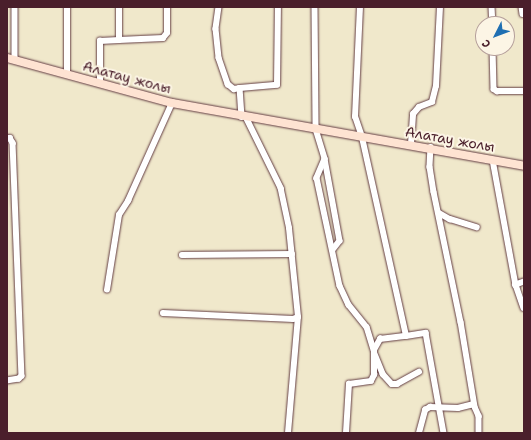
<!DOCTYPE html>
<html>
<head>
<meta charset="utf-8">
<style>
  body { margin:0 }
  #map { position:relative; width:531px; height:440px; overflow:hidden; background:#f0e8cb; font-family:"Shantell Sans",sans-serif }
  div>[style] { position:absolute }
  [style*='--x'] { left:calc(var(--x)*1px); top:calc(var(--y)*1px); width:calc(var(--w)*1px); rotate:calc(var(--a)*1deg) }
  .roads { filter:drop-shadow(0 0 1px #633d43) drop-shadow(0 0 1px #633d43) }
  .street>* { height:5.5px; margin:-2.75px; padding:0 2.75px; transform-origin:2.75px; border-radius:2.75px; background:#fff }
  .secondary>* { height:8px; margin:-4px; padding:0 4px; transform-origin:4px; border-radius:4px; background:#fee3d2 }
  span { translate:-50% -50%; white-space:nowrap; text-align:center; line-height:1.15; -webkit-text-stroke:4px #fcf5e5; paint-order:stroke }
  .street-label { font-size:14px; color:#4a1f2b }
  .frame { position:absolute; inset:0; border:8px solid #4a1f2b; pointer-events:none }
  .north { position:absolute; left:475px; top:16px; width:40px; height:40px; box-sizing:border-box; background:#fcf5e5; border:1px solid #b59f9b; border-radius:50%; rotate:228deg; font-size:11px; font-weight:700; line-height:16px; text-align:center; color:#4a1f2b }
  .north::after { content:''; display:block; margin:auto; width:14px; height:18px; background:#1f6fb2; clip-path:polygon(50% 0,100% 100%,50% 72%,0 100%) }
</style>
</head>
<body>
<div id="map">
  <div class="roads">
    <div class="street">
      <i style="--x:15;--y:7;--w:53;--a:90"></i>
      <i style="--x:219;--y:7;--w:22;--a:98"></i>
      <i style="--x:216;--y:29;--w:29;--a:84"></i>
      <i style="--x:219;--y:58;--w:28;--a:71"></i>
      <i style="--x:228;--y:84;--w:8;--a:40"></i>
      <i style="--x:234;--y:89;--w:6;--a:-9"></i>
      <i style="--x:240;--y:88;--w:29;--a:86"></i>
      <i style="--x:315;--y:7;--w:122;--a:89.5"></i>
      <i style="--x:316;--y:129;--w:31;--a:73"></i>
      <i style="--x:325;--y:159;--w:21;--a:113"></i>
      <i style="--x:317;--y:178;--w:110;--a:78"></i>
      <i style="--x:340;--y:286;--w:21;--a:65"></i>
      <i style="--x:349;--y:305;--w:28;--a:51"></i>
      <i style="--x:367;--y:327;--w:24;--a:73"></i>
      <i style="--x:374;--y:350;--w:13;--a:-61"></i>
      <i style="--x:380;--y:339;--w:26;--a:-7"></i>
      <i style="--x:406;--y:336;--w:204;--a:-102.5"></i>
      <i style="--x:362;--y:137;--w:21;--a:-109"></i>
      <i style="--x:355;--y:117;--w:110;--a:-87.4"></i>
      <i style="--x:492;--y:7;--w:17;--a:87"></i>
      <i style="--x:522;--y:7;--w:7;--a:82"></i>
      <i style="--x:119;--y:40;--w:44;--a:-2.6"></i>
      <i style="--x:163;--y:38;--w:6;--a:-51"></i>
      <i style="--x:167;--y:33;--w:26;--a:-90"></i>
      <i style="--x:493;--y:48;--w:41;--a:88.6"></i>
      <i style="--x:494;--y:89;--w:4;--a:34"></i>
      <i style="--x:497;--y:91;--w:27;--a:0"></i>
      <i style="--x:67;--y:74;--w:67;--a:-90"></i>
      <i style="--x:100;--y:83;--w:42;--a:-90"></i>
      <i style="--x:100;--y:41;--w:19;--a:-3"></i>
      <i style="--x:119;--y:40;--w:33;--a:-90"></i>
      <i style="--x:240;--y:88;--w:37;--a:-5"></i>
      <i style="--x:277;--y:85;--w:78;--a:-89.3"></i>
      <i style="--x:7;--y:138;--w:3;--a:0"></i>
      <i style="--x:10;--y:138;--w:6;--a:59"></i>
      <i style="--x:13;--y:143;--w:233;--a:87.8"></i>
      <i style="--x:22;--y:376;--w:4;--a:135"></i>
      <i style="--x:19;--y:379;--w:12;--a:171"></i>
      <i style="--x:411;--y:144;--w:30;--a:-86"></i>
      <i style="--x:413;--y:114;--w:9;--a:-49"></i>
      <i style="--x:419;--y:107;--w:14;--a:-21"></i>
      <i style="--x:432;--y:102;--w:16;--a:-76"></i>
      <i style="--x:436;--y:86;--w:79;--a:-87.1"></i>
      <i style="--x:431;--y:147;--w:20;--a:93"></i>
      <i style="--x:430;--y:167;--w:25;--a:81"></i>
      <i style="--x:434;--y:192;--w:133;--a:78.3"></i>
      <i style="--x:461;--y:322;--w:86;--a:80.6"></i>
      <i style="--x:475;--y:407;--w:10;--a:66"></i>
      <i style="--x:479;--y:416;--w:17;--a:90"></i>
      <i style="--x:325;--y:159;--w:83;--a:79.6"></i>
      <i style="--x:340;--y:241;--w:11;--a:128"></i>
      <i style="--x:493;--y:160;--w:127;--a:79.6"></i>
      <i style="--x:439;--y:213;--w:13;--a:29"></i>
      <i style="--x:450;--y:219;--w:28;--a:17"></i>
      <i style="--x:182;--y:255;--w:110;--a:-0.5"></i>
      <i style="--x:524;--y:282;--w:9;--a:159"></i>
      <i style="--x:516;--y:285;--w:24;--a:71"></i>
      <i style="--x:107;--y:290;--w:76;--a:-80.9"></i>
      <i style="--x:119;--y:215;--w:17;--a:-57"></i>
      <i style="--x:128;--y:201;--w:107;--a:-65.8"></i>
      <i style="--x:163;--y:313;--w:130;--a:2.6"></i>
      <i style="--x:293;--y:319;--w:5;--a:-22"></i>
      <i style="--x:298;--y:317;--w:89;--a:-95.8"></i>
      <i style="--x:289;--y:228;--w:40;--a:-102"></i>
      <i style="--x:281;--y:189;--w:79;--a:-116.2"></i>
      <i style="--x:406;--y:336;--w:20;--a:-9"></i>
      <i style="--x:426;--y:333;--w:102;--a:79.8"></i>
      <i style="--x:375;--y:354;--w:22;--a:68"></i>
      <i style="--x:383;--y:374;--w:13;--a:48"></i>
      <i style="--x:392;--y:384;--w:5;--a:0"></i>
      <i style="--x:397;--y:384;--w:25;--a:-29"></i>
      <i style="--x:288;--y:433;--w:116;--a:-85.1"></i>
      <i style="--x:346;--y:433;--w:49;--a:-86.5"></i>
      <i style="--x:349;--y:384;--w:22;--a:-8"></i>
      <i style="--x:371;--y:381;--w:7;--a:-63"></i>
      <i style="--x:374;--y:375;--w:25;--a:-90"></i>
      <i style="--x:419;--y:433;--w:24;--a:-75"></i>
      <i style="--x:425;--y:410;--w:6;--a:-31"></i>
      <i style="--x:430;--y:407;--w:28;--a:2"></i>
      <i style="--x:458;--y:408;--w:16;--a:-14"></i>
    </div>
    <div class="secondary">
      <i style="--x:7;--y:58;--w:171;--a:15.3"></i>
      <i style="--x:172;--y:103;--w:358;--a:10.1"></i>
    </div>
  </div>
  <div class="street-label">
    <span style="left:127px;top:77px;rotate:15deg">Алатау жолы</span>
    <span style="left:450px;top:139px;rotate:10deg">Алатау жолы</span>
  </div>
  <div class="frame"></div>
  <div class="north">С</div>
</div>
</body>
</html>
